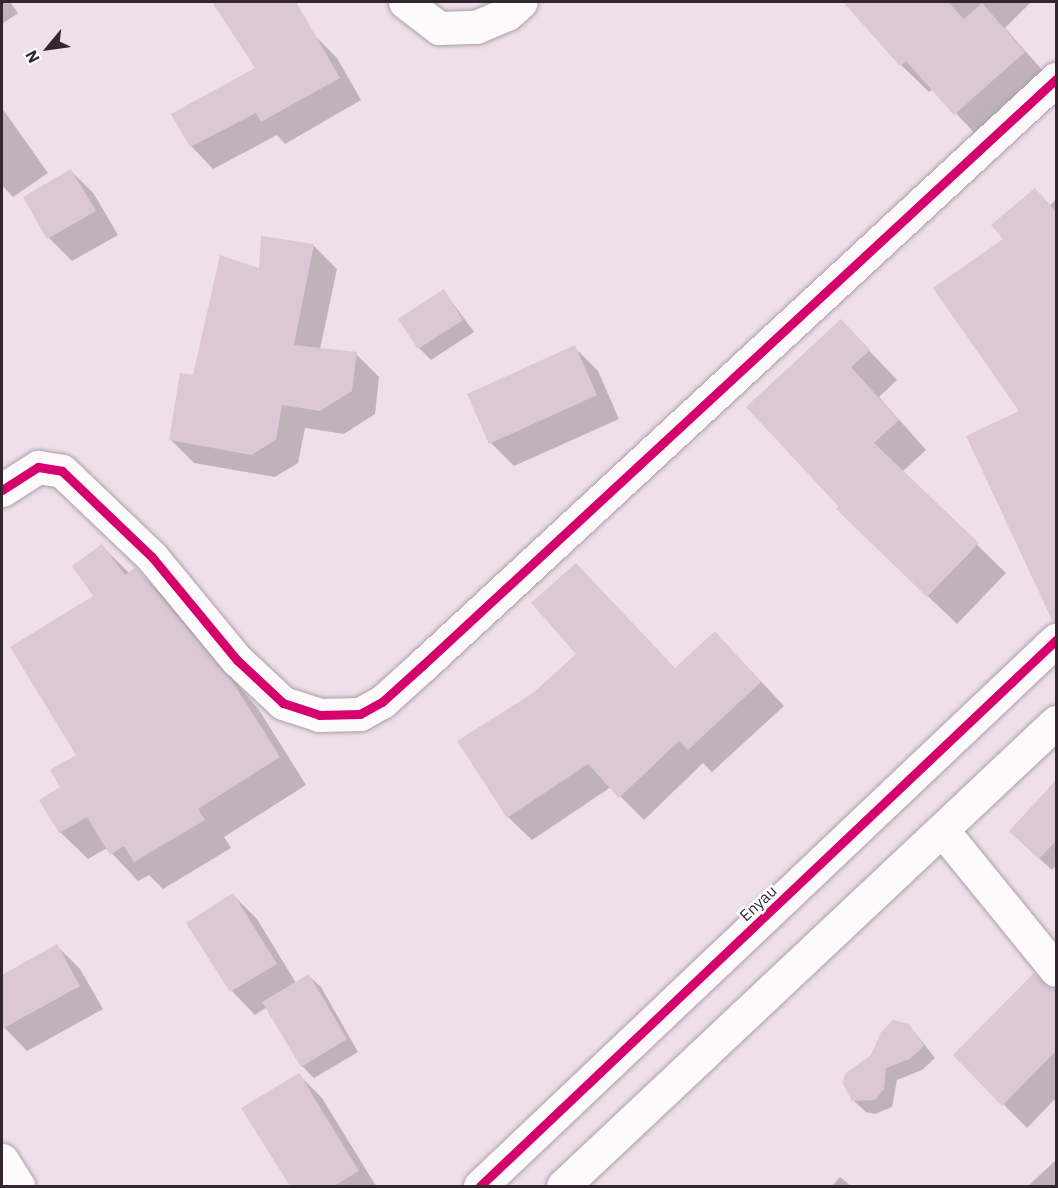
<!DOCTYPE html>
<html>
<head>
<meta charset="utf-8">
<style>
  body { margin:0 }
  #map { position:relative; width:1058px; height:1188px; overflow:hidden; background:#efdfea; font-family:"IBM Plex Sans",sans-serif }
  div>[style] { position:absolute }
  [style*='--x'] { left:calc(var(--x)*1px); top:calc(var(--y)*1px); width:calc(var(--w)*1px); rotate:calc(var(--a)*1deg) }
  .shadow>* { inset:0; background:#0003 }
  .building>* { inset:0; background:#dbc7d5 }
  .roads { filter:drop-shadow(0 0 2px #aca0a9) drop-shadow(0 0 2px #aca0a9) }
  .minor>* { height:33px; margin:-16.5px; padding:0 16.5px; transform-origin:16.5px; border-radius:16.5px; background:#fdfafc }
  .cycleway>* { height:9px; margin:-4.5px; padding:0 4.5px; transform-origin:4.5px; border-radius:4.5px; background:#d6006c }
  span { translate:-50% -50%; white-space:nowrap; text-align:center; line-height:1.15; -webkit-text-stroke:5px #fff; paint-order:stroke }
  .street-label { font-size:16px; color:#32272f }
  .frame { position:absolute; inset:0; border:3px solid #32272f; pointer-events:none }
  .north { position:absolute; left:18px; top:18px; width:60px; height:60px; -webkit-text-stroke:4px #fff; paint-order:stroke; rotate:241deg; font-size:16px; font-weight:700; line-height:24px; text-align:center; color:#32272f }
  .north::after { content:''; display:block; margin:auto; width:21px; height:27px; background:#32272f; clip-path:polygon(50% 0,100% 100%,50% 72%,0 100%) }
</style>
</head>
<body>
<div id="map">
  <div class="shadow">
    <i style="clip-path:polygon(2px 2px,10px 2px,18px 13px,2px 24px)"></i>
    <i style="clip-path:polygon(214px 2px,283px 2px,307px 41px,315px 36px,337px 58px,361px 100px,285px 144px,277px 135px,213px 169px,191px 146px,257px 69px)"></i>
    <i style="clip-path:polygon(845px 2px,1031px 2px,1005px 28px,1051px 80px,982px 141px,933px 89px,929px 92px,901px 65px)"></i>
    <i style="clip-path:polygon(2px 108px,48px 173px,13px 197px,2px 185px)"></i>
    <i style="clip-path:polygon(71px 171px,94px 194px,118px 235px,72px 261px,49px 238px,25px 197px)"></i>
    <i style="clip-path:polygon(1035px 190px,1050px 205px,1056px 199px,1056px 358px,1034px 378px,1056px 400px,1056px 608px,1041px 592px,1005px 239px)"></i>
    <i style="clip-path:polygon(313px 245px,337px 269px,320px 349px,356px 354px,379px 377px,375px 414px,344px 434px,305px 428px,298px 463px,275px 477px,194px 463px,170px 439px,194px 376px,261px 270px)"></i>
    <i style="clip-path:polygon(444px 291px,474px 332px,431px 360px,419px 348px)"></i>
    <i style="clip-path:polygon(841px 321px,897px 380px,879px 397px,926px 450px,902px 472px,1006px 573px,957px 624px,866px 537px,840px 506px)"></i>
    <i style="clip-path:polygon(574px 347px,598px 371px,619px 419px,514px 466px,491px 443px)"></i>
    <i style="clip-path:polygon(102px 546px,130px 574px,136px 569px,166px 599px,259px 710px,306px 785px,224px 837px,231px 848px,163px 889px,149px 875px,138px 881px,107px 848px,88px 859px,60px 832px,62px 787px,78px 755px)"></i>
    <i style="clip-path:polygon(576px 565px,675px 669px,738px 657px,784px 706px,712px 772px,703px 763px,644px 820px,611px 787px,532px 840px,508px 817px,534px 694px,578px 654px)"></i>
    <i style="clip-path:polygon(1043px 797px,1056px 810px,1056px 865px,1052px 870px,1022px 843px)"></i>
    <i style="clip-path:polygon(233px 895px,257px 919px,296px 983px,309px 976px,321px 987px,358px 1052px,314px 1078px,302px 1066px,267px 1007px,255px 1015px,232px 991px,189px 924px)"></i>
    <i style="clip-path:polygon(57px 946px,80px 969px,103px 1009px,27px 1051px,2px 1025px,2px 977px)"></i>
    <i style="clip-path:polygon(1056px 988px,1056px 1098px,1027px 1128px,955px 1055px,1048px 989px)"></i>
    <i style="clip-path:polygon(909px 1025px,935px 1058px,922px 1070px,897px 1080px,892px 1107px,875px 1114px,866px 1112px,853px 1100px)"></i>
    <i style="clip-path:polygon(299px 1075px,322px 1098px,376px 1186px,291px 1186px,243px 1109px)"></i>
    <i style="clip-path:polygon(1056px 1160px,1056px 1186px,1028px 1186px)"></i>
    <i style="clip-path:polygon(840px 1177px,851px 1186px,832px 1186px)"></i>
  </div>
  <div class="building">
    <i style="clip-path:polygon(212px 2px,296px 2px,340px 78px,261px 122px,256px 113px,190px 147px,171px 114px,255px 68px)"></i>
    <i style="clip-path:polygon(843px 2px,948px 2px,964px 19px,982px 3px,1025px 52px,954px 115px,906px 61px,900px 66px)"></i>
    <i style="clip-path:polygon(71px 169px,96px 211px,47px 239px,23px 197px)"></i>
    <i style="clip-path:polygon(1035px 188px,1056px 212px,1056px 622px,1053px 622px,966px 436px,1019px 411px,933px 288px,1003px 239px,991px 225px)"></i>
    <i style="clip-path:polygon(261px 236px,314px 244px,294px 345px,357px 352px,352px 391px,320px 411px,282px 405px,276px 440px,251px 455px,169px 440px,180px 373px,193px 375px,220px 255px,259px 268px)"></i>
    <i style="clip-path:polygon(444px 289px,463px 320px,418px 349px,398px 319px)"></i>
    <i style="clip-path:polygon(841px 319px,870px 350px,851px 367px,899px 420px,874px 443px,979px 543px,927px 597px,836px 509px,838px 506px,746px 407px)"></i>
    <i style="clip-path:polygon(575px 345px,597px 395px,489px 444px,467px 394px)"></i>
    <i style="clip-path:polygon(102px 544px,125px 575px,136px 567px,138px 570px,232px 681px,280px 757px,198px 809px,205px 820px,134px 862px,124px 846px,110px 855px,87px 817px,59px 833px,39px 800px,60px 787px,50px 770px,76px 755px,10px 647px,93px 596px,72px 566px)"></i>
    <i style="clip-path:polygon(576px 563px,675px 668px,715px 631px,761px 682px,688px 750px,679px 741px,619px 798px,588px 764px,507px 818px,457px 741px,533px 693px,576px 654px,531px 603px)"></i>
    <i style="clip-path:polygon(1056px 780px,1056px 841px,1039px 859px,1009px 831px)"></i>
    <i style="clip-path:polygon(233px 893px,277px 964px,230px 992px,186px 923px)"></i>
    <i style="clip-path:polygon(57px 944px,80px 986px,2px 1029px,2px 975px)"></i>
    <i style="clip-path:polygon(1034px 973px,1049px 987px,1056px 988px,1056px 1051px,1002px 1106px,953px 1055px)"></i>
    <i style="clip-path:polygon(309px 974px,347px 1039px,301px 1067px,262px 1002px)"></i>
    <i style="clip-path:polygon(893px 1020px,909px 1024px,924px 1046px,910px 1059px,886px 1068px,884px 1089px,875px 1100px,852px 1101px,842px 1082px,846px 1073px,871px 1055px,881px 1032px)"></i>
    <i style="clip-path:polygon(299px 1073px,359px 1171px,334px 1186px,290px 1186px,241px 1108px)"></i>
  </div>
  <div class="roads">
    <div class="minor">
      <i style="--x:405;--y:2;--w:43;--a:37.4"></i>
      <i style="--x:439;--y:28;--w:37;--a:-2"></i>
      <i style="--x:476;--y:27;--w:34;--a:-23"></i>
      <i style="--x:507;--y:14;--w:18;--a:-41"></i>
      <i style="--x:2;--y:490;--w:43;--a:-32.6"></i>
      <i style="--x:38;--y:467;--w:24;--a:9"></i>
      <i style="--x:62;--y:471;--w:124;--a:43.7"></i>
      <i style="--x:152;--y:557;--w:134;--a:50.5"></i>
      <i style="--x:237;--y:660;--w:63;--a:43.1"></i>
      <i style="--x:283;--y:703;--w:38;--a:18"></i>
      <i style="--x:319;--y:715;--w:41;--a:-1.4"></i>
      <i style="--x:360;--y:714;--w:25;--a:-29"></i>
      <i style="--x:382;--y:702;--w:55;--a:-42.1"></i>
      <i style="--x:423;--y:665;--w:863;--a:-42.79"></i>
      <i style="--x:943;--y:831;--w:179;--a:50.9"></i>
      <i style="--x:2;--y:1160;--w:31;--a:58"></i>
      <i style="--x:480;--y:1186;--w:794;--a:-43.47"></i>
      <i style="--x:563;--y:1186;--w:677;--a:-43.26"></i>
    </div>
  </div>
  <div class="cycleway">
    <i style="--x:2;--y:490;--w:43;--a:-32.6"></i>
    <i style="--x:38;--y:467;--w:24;--a:9"></i>
    <i style="--x:62;--y:471;--w:124;--a:43.7"></i>
    <i style="--x:152;--y:557;--w:134;--a:50.5"></i>
    <i style="--x:237;--y:660;--w:63;--a:43.1"></i>
    <i style="--x:283;--y:703;--w:38;--a:18"></i>
    <i style="--x:319;--y:715;--w:41;--a:-1.4"></i>
    <i style="--x:360;--y:714;--w:25;--a:-29"></i>
    <i style="--x:382;--y:702;--w:55;--a:-42.1"></i>
    <i style="--x:423;--y:665;--w:863;--a:-42.79"></i>
    <i style="--x:480;--y:1186;--w:794;--a:-43.47"></i>
  </div>
  <div class="street-label">
    <span style="left:758px;top:903px;rotate:-43deg">Enyau</span>
  </div>
  <div class="frame"></div>
  <div class="north">N</div>
</div>
</body>
</html>
